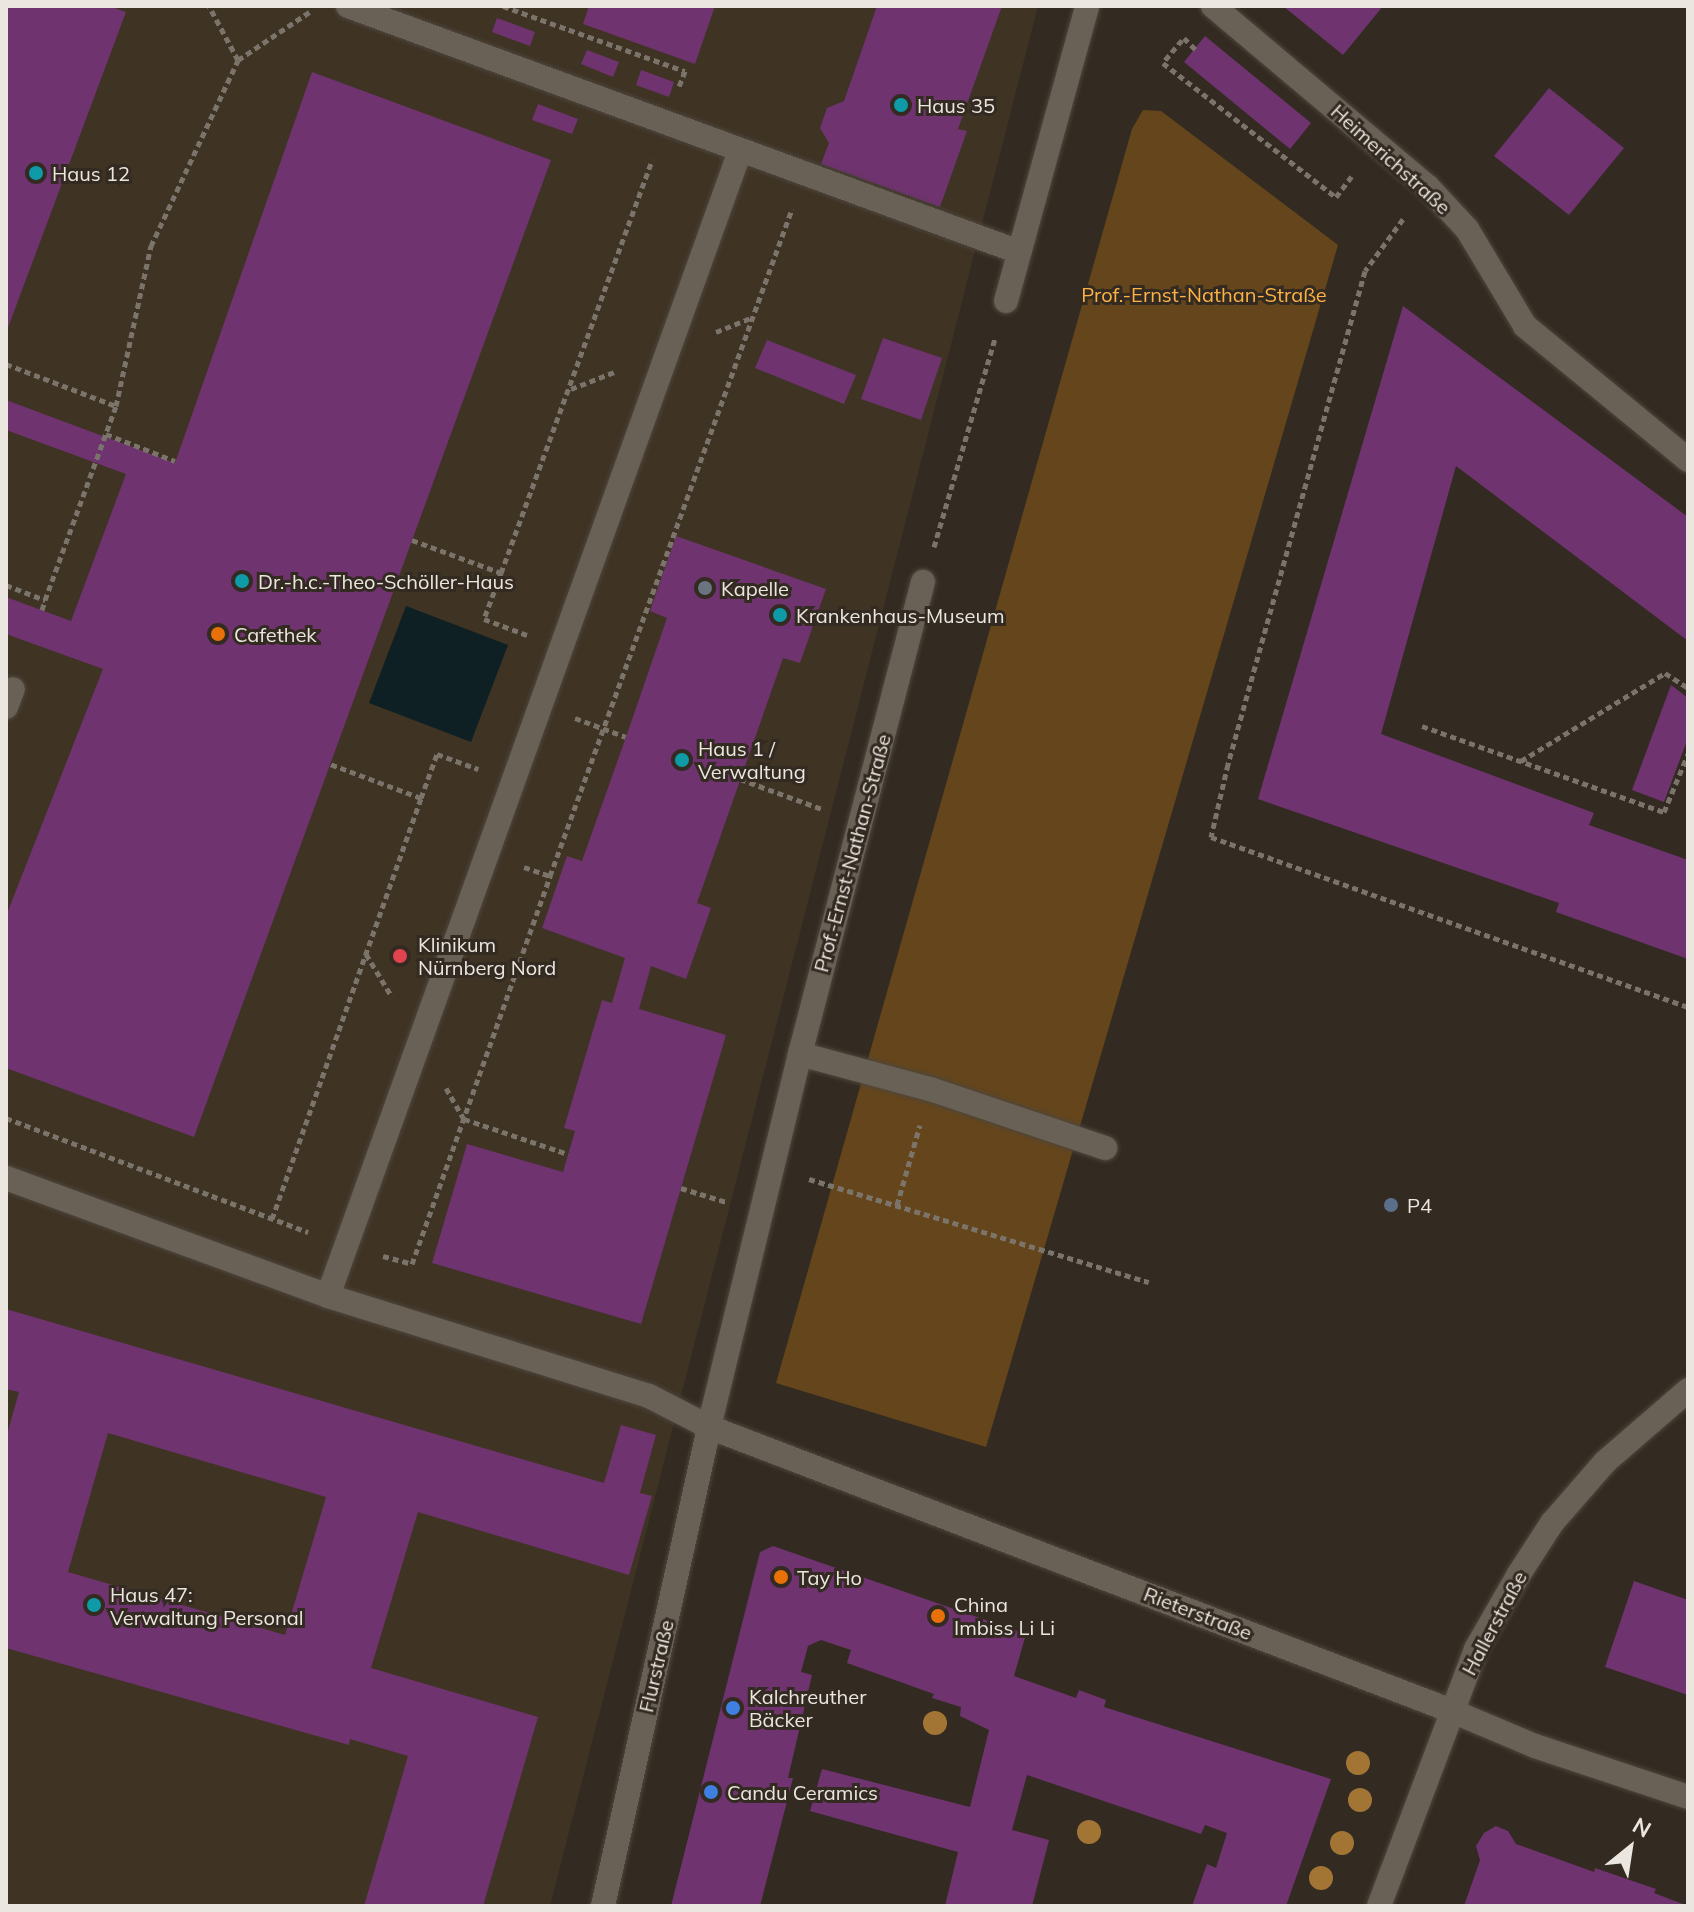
<!DOCTYPE html>
<html>
<head>
<meta charset="utf-8">
<style>
  body { margin:0 }
  #map { position:relative; width:1694px; height:1912px; overflow:hidden; background:#332b21; font-family:Mulish,sans-serif }
  div>[style] { position:absolute }
  [style*='--x'] { left:calc(var(--x)*1px); top:calc(var(--y)*1px); width:calc(var(--w)*1px); rotate:calc(var(--a)*1deg) }
  .built>* { inset:0; background:#3f3324 }
  .green>* { inset:0; background:#65461c }
  .water>* { inset:0; background:#0f2024 }
  .building>* { inset:0; background:#6f336f }
  .path>* { height:5px; margin-top:-2.5px; transform-origin:0; background:repeating-linear-gradient(90deg,#7b746b 0 6px,transparent 0 10px) }
  .roads { filter:drop-shadow(0 0 2px #4d463d) drop-shadow(0 0 2px #4d463d) }
  .lane>* { height:24px; margin:-12px; padding:0 12px; transform-origin:12px; border-radius:12px; background:#6a6156 }
  .street>* { height:24px; margin:-12px; padding:0 12px; transform-origin:12px; border-radius:12px; background:#6a6156 }
  .trees>* { width:24px; height:24px; margin:-12px; border-radius:50%; background:#a37535 }
  .dots>* { width:22px; height:22px; translate:-50% -50%; box-sizing:border-box; border:4px solid #332b21; border-radius:50% }
  span { translate:-50% -50%; white-space:nowrap; text-align:center; line-height:1.15; -webkit-text-stroke:6px #332b21; paint-order:stroke }
  .poi-label { font-size:20px; color:#ebe6e0 }
  .left { translate:0 -50%; text-align:left }
  .street-label { font-size:20px; color:#ebe6e0 }
  .park-label { font-size:20px; color:#feb246 }
  .frame { position:absolute; inset:0; border:8px solid #ebe6e0; pointer-events:none }
  .north { position:absolute; left:1590px; top:1808px; width:80px; height:80px; -webkit-text-stroke:6px #332b21; paint-order:stroke; rotate:30deg; font-size:22px; font-weight:700; line-height:32px; text-align:center; color:#ebe6e0 }
  .north::after { content:''; display:block; margin:auto; width:28px; height:36px; background:#ebe6e0; clip-path:polygon(50% 0,100% 100%,50% 72%,0 100%) }
</style>
</head>
<body>
<div id="map">
  <div class="built">
    <i style="clip-path:polygon(6px 6px,1038px 6px,550px 1906px,6px 1906px)"></i>
  </div>
  <div class="green">
    <i style="clip-path:polygon(1143px 110px,1161px 111px,1338px 245px,986px 1447px,776px 1383px,1132px 129px)"></i>
  </div>
  <div class="water">
    <i style="clip-path:polygon(406px 606px,508px 645px,471px 742px,369px 703px)"></i>
  </div>
  <div class="building">
    <i style="clip-path:polygon(6px 6px,109px 6px,126px 12px,6px 333px)"></i>
    <i style="clip-path:polygon(589px 6px,715px 6px,695px 64px,583px 24px)"></i>
    <i style="clip-path:polygon(877px 6px,1002px 6px,958px 129px,967px 131px,940px 207px,821px 164px,829px 143px,820px 128px,827px 108px,844px 101px)"></i>
    <i style="clip-path:polygon(1283px 6px,1383px 6px,1343px 55px)"></i>
    <i style="clip-path:polygon(497px 18px,535px 32px,530px 46px,492px 32px)"></i>
    <i style="clip-path:polygon(1205px 36px,1311px 123px,1290px 149px,1184px 62px)"></i>
    <i style="clip-path:polygon(587px 50px,619px 62px,613px 77px,581px 64px)"></i>
    <i style="clip-path:polygon(641px 70px,674px 82px,669px 97px,636px 85px)"></i>
    <i style="clip-path:polygon(312px 72px,551px 160px,194px 1137px,6px 1068px,6px 916px,103px 669px,6px 634px,6px 597px,71px 621px,126px 474px,6px 430px,6px 400px,175px 463px)"></i>
    <i style="clip-path:polygon(1549px 88px,1624px 148px,1569px 215px,1494px 156px)"></i>
    <i style="clip-path:polygon(538px 104px,578px 119px,572px 134px,532px 120px)"></i>
    <i style="clip-path:polygon(1403px 306px,1688px 517px,1688px 641px,1456px 466px,1381px 734px,1594px 813px,1589px 825px,1688px 860px,1688px 959px,1556px 912px,1559px 903px,1258px 799px)"></i>
    <i style="clip-path:polygon(883px 338px,942px 358px,921px 420px,861px 399px)"></i>
    <i style="clip-path:polygon(767px 340px,856px 375px,844px 404px,755px 368px)"></i>
    <i style="clip-path:polygon(676px 536px,826px 589px,800px 663px,783px 658px,697px 903px,711px 908px,686px 979px,651px 966px,639px 1009px,726px 1035px,641px 1324px,432px 1263px,467px 1144px,563px 1172px,575px 1131px,564px 1128px,602px 1000px,612px 1003px,625px 958px,542px 928px,567px 856px,582px 861px,626px 737px,667px 618px,650px 611px)"></i>
    <i style="clip-path:polygon(1671px 685px,1688px 698px,1688px 738px,1664px 802px,1632px 790px)"></i>
    <i style="clip-path:polygon(evenodd,6px 1309px,604px 1483px,621px 1425px,656px 1435px,640px 1493px,652px 1496px,629px 1575px,418px 1512px,371px 1668px,538px 1717px,483px 1906px,364px 1906px,408px 1756px,350px 1739px,349px 1745px,6px 1648px,6px 1438px,19px 1392px,6px 1389px,6px 1309px,108px 1433px,326px 1497px,285px 1635px,68px 1572px,108px 1433px)"></i>
    <i style="clip-path:polygon(773px 1546px,1026px 1634px,1014px 1676px,1076px 1698px,1079px 1690px,1106px 1700px,1104px 1707px,1331px 1779px,1286px 1906px,1192px 1906px,1207px 1864px,1216px 1868px,1227px 1833px,1205px 1825px,1201px 1834px,1027px 1775px,1012px 1830px,1049px 1840px,1032px 1906px,945px 1906px,958px 1852px,810px 1811px,822px 1769px,970px 1807px,989px 1730px,960px 1716px,961px 1707px,932px 1698px,934px 1694px,847px 1663px,851px 1650px,821px 1640px,808px 1646px,801px 1672px,812px 1675px,788px 1778px,793px 1778px,760px 1906px,671px 1906px,760px 1552px)"></i>
    <i style="clip-path:polygon(1634px 1581px,1688px 1600px,1688px 1695px,1605px 1667px)"></i>
    <i style="clip-path:polygon(1496px 1826px,1508px 1831px,1516px 1844px,1594px 1872px,1595px 1868px,1656px 1889px,1654px 1893px,1688px 1906px,1464px 1906px,1480px 1860px,1476px 1846px,1484px 1833px)"></i>
  </div>
  <div class="path">
    <i style="--x:503;--y:6;--w:193;--a:19.7"></i>
    <i style="--x:685;--y:71;--w:17;--a:111"></i>
    <i style="--x:1184;--y:38;--w:16;--a:45"></i>
    <i style="--x:1182;--y:40;--w:30;--a:130"></i>
    <i style="--x:1163;--y:63;--w:219;--a:37.8"></i>
    <i style="--x:1336;--y:197;--w:26;--a:-53"></i>
    <i style="--x:238;--y:60;--w:88;--a:-33.9"></i>
    <i style="--x:1403;--y:219;--w:64;--a:126.2"></i>
    <i style="--x:1365;--y:271;--w:512;--a:105.53"></i>
    <i style="--x:1228;--y:764;--w:75;--a:103.1"></i>
    <i style="--x:1211;--y:837;--w:506;--a:19.62"></i>
    <i style="--x:716;--y:332;--w:38;--a:-22"></i>
    <i style="--x:6;--y:364;--w:118;--a:20.9"></i>
    <i style="--x:571;--y:389;--w:49;--a:-21.4"></i>
    <i style="--x:106;--y:434;--w:74;--a:21.4"></i>
    <i style="--x:412;--y:540;--w:95;--a:20.3"></i>
    <i style="--x:501;--y:573;--w:440;--a:-69.9"></i>
    <i style="--x:934;--y:547;--w:218;--a:-73.7"></i>
    <i style="--x:501;--y:573;--w:49;--a:110.3"></i>
    <i style="--x:484;--y:619;--w:46;--a:20.4"></i>
    <i style="--x:6;--y:585;--w:42;--a:21"></i>
    <i style="--x:45;--y:600;--w:207;--a:-69.9"></i>
    <i style="--x:116;--y:406;--w:164;--a:-77.7"></i>
    <i style="--x:151;--y:246;--w:205;--a:-64.9"></i>
    <i style="--x:238;--y:60;--w:61;--a:-118.2"></i>
    <i style="--x:42;--y:610;--w:10;--a:-73"></i>
    <i style="--x:575;--y:718;--w:54;--a:20.4"></i>
    <i style="--x:1422;--y:726;--w:257;--a:19.6"></i>
    <i style="--x:1664;--y:812;--w:63;--a:-67.5"></i>
    <i style="--x:1521;--y:761;--w:169;--a:-31.4"></i>
    <i style="--x:1665;--y:673;--w:27;--a:33"></i>
    <i style="--x:740;--y:779;--w:87;--a:20.1"></i>
    <i style="--x:421;--y:798;--w:47;--a:-70"></i>
    <i style="--x:437;--y:754;--w:44;--a:20.1"></i>
    <i style="--x:524;--y:867;--w:28;--a:19"></i>
    <i style="--x:550;--y:876;--w:710;--a:-70.06"></i>
    <i style="--x:366;--y:954;--w:50;--a:58.8"></i>
    <i style="--x:446;--y:1088;--w:36;--a:60"></i>
    <i style="--x:464;--y:1119;--w:110;--a:18.6"></i>
    <i style="--x:6;--y:1118;--w:323;--a:20.7"></i>
    <i style="--x:809;--y:1179;--w:355;--a:16.9"></i>
    <i style="--x:681;--y:1188;--w:47;--a:17.3"></i>
    <i style="--x:897;--y:1205;--w:83;--a:-74"></i>
    <i style="--x:272;--y:1219;--w:447;--a:-70.5"></i>
    <i style="--x:421;--y:798;--w:97;--a:-159.5"></i>
    <i style="--x:383;--y:1256;--w:30;--a:15"></i>
    <i style="--x:412;--y:1264;--w:412;--a:-70.4"></i>
  </div>
  <div class="roads">
    <div class="lane">
      <i style="--x:348;--y:6;--w:715;--a:20.13"></i>
      <i style="--x:6;--y:707;--w:19;--a:-69"></i>
      <i style="--x:800;--y:1054;--w:135;--a:15.1"></i>
      <i style="--x:930;--y:1089;--w:185;--a:18.6"></i>
      <i style="--x:6;--y:1178;--w:343;--a:20.1"></i>
      <i style="--x:328;--y:1296;--w:336;--a:17.3"></i>
      <i style="--x:649;--y:1396;--w:68;--a:27.3"></i>
      <i style="--x:328;--y:1296;--w:1217;--a:-70.21"></i>
    </div>
    <div class="street">
      <i style="--x:1213;--y:6;--w:280;--a:40.1"></i>
      <i style="--x:1427;--y:186;--w:59;--a:47.1"></i>
      <i style="--x:1467;--y:229;--w:113;--a:59.1"></i>
      <i style="--x:1525;--y:326;--w:211;--a:39.4"></i>
      <i style="--x:1006;--y:301;--w:306;--a:-74.6"></i>
      <i style="--x:709;--y:1427;--w:795;--a:20.92"></i>
      <i style="--x:1452;--y:1711;--w:90;--a:22.9"></i>
      <i style="--x:1535;--y:1746;--w:161;--a:18.4"></i>
      <i style="--x:603;--y:1906;--w:491;--a:-77.5"></i>
      <i style="--x:709;--y:1427;--w:384;--a:-76.3"></i>
      <i style="--x:800;--y:1054;--w:488;--a:-75.4"></i>
      <i style="--x:1379;--y:1906;--w:275;--a:-69.3"></i>
      <i style="--x:1476;--y:1649;--w:86;--a:-60.2"></i>
      <i style="--x:1519;--y:1574;--w:61;--a:-57.1"></i>
      <i style="--x:1552;--y:1523;--w:81;--a:-49"></i>
      <i style="--x:1605;--y:1462;--w:110;--a:-40.9"></i>
    </div>
  </div>
  <div class="trees">
    <i style="left:935px;top:1723px"></i>
    <i style="left:1358px;top:1763px"></i>
    <i style="left:1360px;top:1800px"></i>
    <i style="left:1089px;top:1832px"></i>
    <i style="left:1342px;top:1843px"></i>
    <i style="left:1321px;top:1878px"></i>
  </div>
  <div class="dots">
    <i style="left:901px;top:105px;background:#0f9aa8"></i>
    <i style="left:36px;top:173px;background:#0f9aa8"></i>
    <i style="left:242px;top:581px;background:#0f9aa8"></i>
    <i style="left:705px;top:588px;background:#6b7280"></i>
    <i style="left:780px;top:615px;background:#0f9aa8"></i>
    <i style="left:218px;top:634px;background:#e8710a"></i>
    <i style="left:682px;top:760px;background:#0f9aa8"></i>
    <i style="left:400px;top:956px;background:#e0444e"></i>
    <i style="left:1391px;top:1205px;background:#5c6f8a"></i>
    <i style="left:781px;top:1577px;background:#e8710a"></i>
    <i style="left:94px;top:1605px;background:#0f9aa8"></i>
    <i style="left:938px;top:1616px;background:#e8710a"></i>
    <i style="left:733px;top:1708px;background:#3f7fe0"></i>
    <i style="left:711px;top:1792px;background:#3f7fe0"></i>
  </div>
  <div class="poi-label">
    <span class="left" style="left:917px;top:105px">Haus 35</span>
    <span class="left" style="left:52px;top:173px">Haus 12</span>
    <span class="left" style="left:258px;top:581px">Dr.-h.c.-Theo-Schöller-Haus</span>
    <span class="left" style="left:721px;top:588px">Kapelle</span>
    <span class="left" style="left:796px;top:615px">Krankenhaus-Museum</span>
    <span class="left" style="left:234px;top:634px">Cafethek</span>
    <span class="left" style="left:698px;top:760px">Haus 1 /<br>Verwaltung</span>
    <span class="left" style="left:418px;top:956px">Klinikum<br>Nürnberg Nord</span>
    <span class="left" style="left:1407px;top:1205px">P4</span>
    <span class="left" style="left:797px;top:1577px">Tay Ho</span>
    <span class="left" style="left:110px;top:1606px">Haus 47:<br>Verwaltung Personal</span>
    <span class="left" style="left:954px;top:1616px">China<br>Imbiss Li Li</span>
    <span class="left" style="left:749px;top:1708px">Kalchreuther<br>Bäcker</span>
    <span class="left" style="left:727px;top:1792px">Candu Ceramics</span>
  </div>
  <div class="street-label">
    <span style="left:1391px;top:159px;rotate:42deg">Heimerichstraße</span>
    <span style="left:852px;top:853px;rotate:-75deg">Prof.-Ernst-Nathan-Straße</span>
    <span style="left:1198px;top:1613px;rotate:21deg">Rieterstraße</span>
    <span style="left:1494px;top:1623px;rotate:-62deg">Hallerstraße</span>
    <span style="left:656px;top:1666px;rotate:-77deg">Flurstraße</span>
  </div>
  <div class="park-label">
    <span style="left:1204px;top:294px">Prof.-Ernst-Nathan-Straße</span>
  </div>
  <div class="frame"></div>
  <div class="north">N</div>
</div>
</body>
</html>
